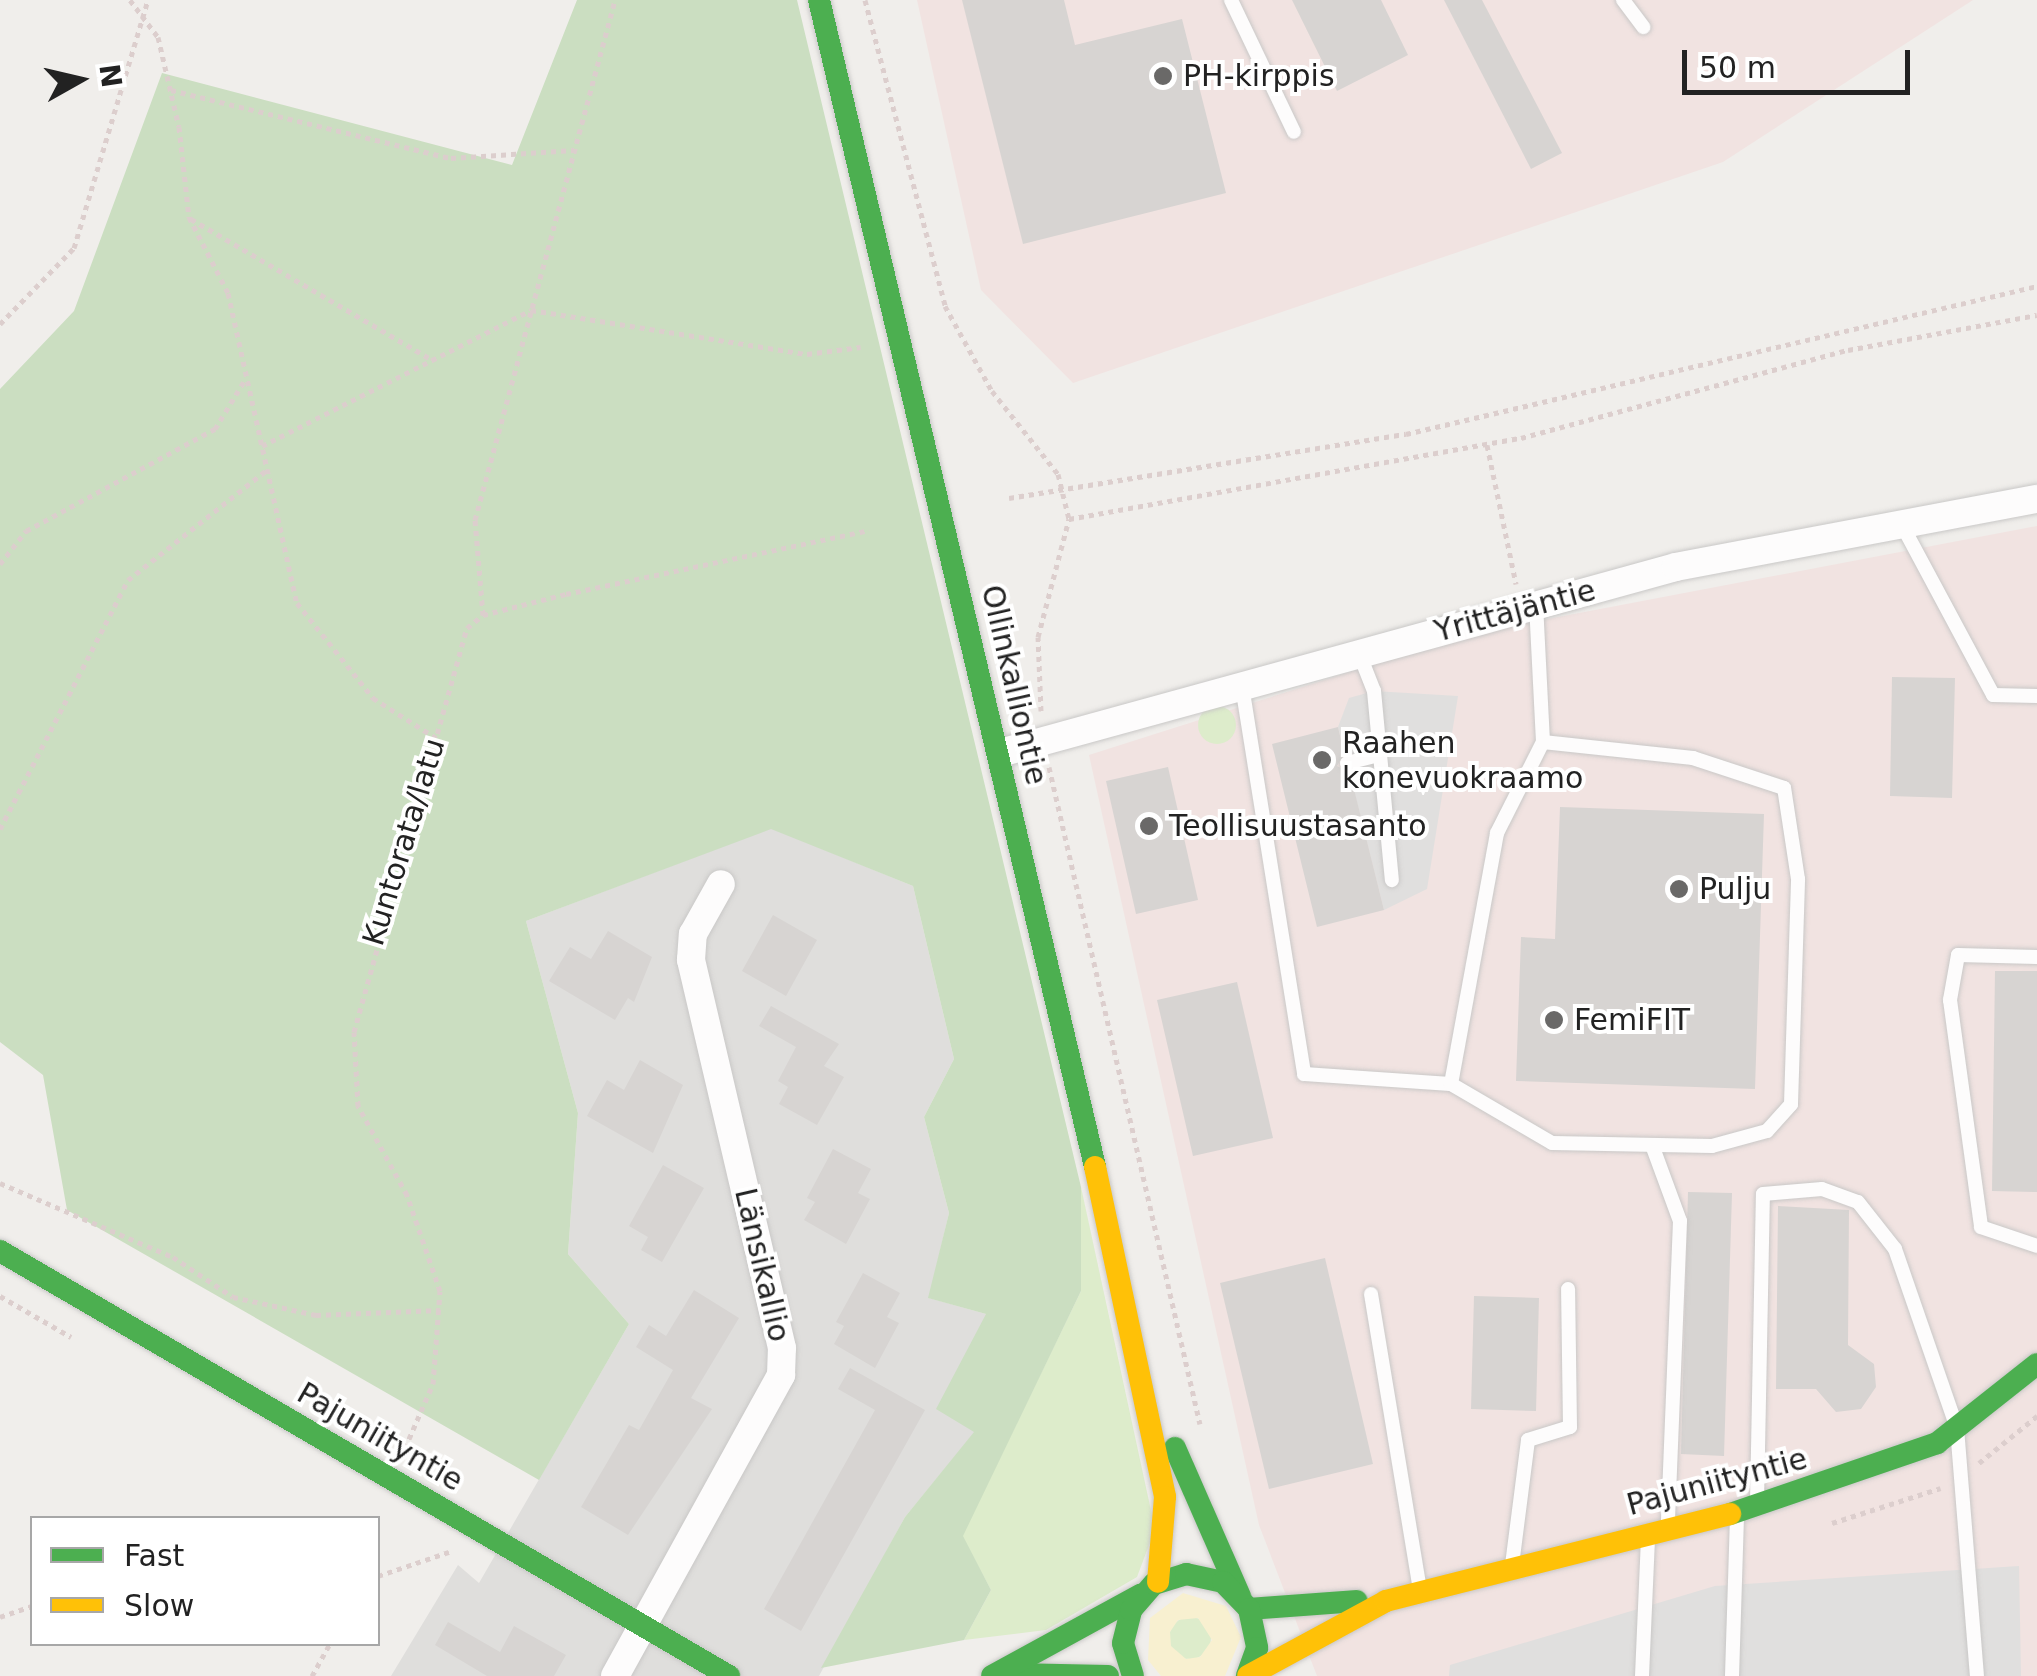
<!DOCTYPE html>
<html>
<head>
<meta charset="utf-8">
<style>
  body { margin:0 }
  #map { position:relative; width:2037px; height:1676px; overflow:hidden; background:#f0eeeb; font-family:"DejaVu Sans",sans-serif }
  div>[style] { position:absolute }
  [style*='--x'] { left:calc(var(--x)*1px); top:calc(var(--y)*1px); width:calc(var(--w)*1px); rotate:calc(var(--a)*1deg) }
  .residential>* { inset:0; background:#dfdedc }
  .commercial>* { inset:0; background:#f1e3e1 }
  .grass>* { inset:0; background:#ddeccb }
  .round { border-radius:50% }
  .forest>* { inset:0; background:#cbdec1 }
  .sand>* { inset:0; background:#f8f0d0 }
  .parking>* { inset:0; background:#e0dfde }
  .building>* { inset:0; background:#d7d4d2 }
  .path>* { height:5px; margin-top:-2.5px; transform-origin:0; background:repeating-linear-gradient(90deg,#dccecd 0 5px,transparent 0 10px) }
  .roads { filter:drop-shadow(0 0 2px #c9c8c7) drop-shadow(0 0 2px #c9c8c7) }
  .lane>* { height:14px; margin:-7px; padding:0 7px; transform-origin:7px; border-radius:7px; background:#fdfcfc }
  .street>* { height:28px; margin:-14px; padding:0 14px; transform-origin:14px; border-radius:14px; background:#fdfcfc }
  .fast>* { height:22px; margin:-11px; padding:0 11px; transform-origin:11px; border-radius:11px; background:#4caf50 }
  .slow>* { height:22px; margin:-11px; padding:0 11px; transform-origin:11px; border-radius:11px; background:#ffc107 }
  .dots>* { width:28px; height:28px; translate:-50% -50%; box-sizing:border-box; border:5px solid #fff; border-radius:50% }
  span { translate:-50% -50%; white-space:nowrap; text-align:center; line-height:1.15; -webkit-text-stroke:8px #fff; paint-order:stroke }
  .poi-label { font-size:30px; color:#222 }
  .left { translate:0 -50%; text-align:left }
  .street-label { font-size:30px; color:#222 }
  .legend { position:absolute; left:30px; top:1516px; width:350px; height:130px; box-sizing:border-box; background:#fff; border:2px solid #a7a7a7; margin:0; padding:12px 18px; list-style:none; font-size:30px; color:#222 }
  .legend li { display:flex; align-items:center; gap:20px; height:50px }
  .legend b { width:50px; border:2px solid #a7a7a7 }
  .north { position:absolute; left:30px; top:30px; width:100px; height:100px; -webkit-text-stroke:8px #fff; paint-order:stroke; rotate:82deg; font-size:28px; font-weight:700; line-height:40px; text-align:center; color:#222 }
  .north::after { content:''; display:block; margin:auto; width:35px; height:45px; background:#222; clip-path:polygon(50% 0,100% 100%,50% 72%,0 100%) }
  .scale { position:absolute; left:1682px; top:50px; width:228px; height:45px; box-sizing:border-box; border:5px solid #222; border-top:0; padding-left:12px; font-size:30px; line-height:35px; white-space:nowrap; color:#222; -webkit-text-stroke:8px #fff; paint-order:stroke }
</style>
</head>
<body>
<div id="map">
  <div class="residential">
    <i style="clip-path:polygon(771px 828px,913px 886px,954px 1059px,924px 1117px,949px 1213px,929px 1298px,986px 1314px,975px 1432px,905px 1517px,819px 1676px,391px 1676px,458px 1565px,479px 1583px,629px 1324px,568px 1254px,578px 1113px,526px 921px)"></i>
  </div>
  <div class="commercial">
    <i style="clip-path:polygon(917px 0,1973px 0,1723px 162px,1073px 383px,981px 290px)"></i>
    <i style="clip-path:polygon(2037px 526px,2037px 1676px,1317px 1676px,1259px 1525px,1089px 755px,1469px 634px)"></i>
  </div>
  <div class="grass">
    <i class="round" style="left:1198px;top:706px;width:38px;height:38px"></i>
    <i style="clip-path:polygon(1081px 1187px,1155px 1529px,1137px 1577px,1046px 1630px,964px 1640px,991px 1590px,962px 1536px,1081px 1291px)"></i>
    <i class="round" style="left:1169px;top:1617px;width:42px;height:42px"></i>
  </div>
  <div class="forest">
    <i style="clip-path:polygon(577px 0,797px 0,1081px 1187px,1081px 1291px,963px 1536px,991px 1590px,964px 1640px,821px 1668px,905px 1517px,974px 1432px,936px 1409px,986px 1314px,928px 1298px,949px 1213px,924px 1117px,954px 1059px,913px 886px,771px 829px,526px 921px,578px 1113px,568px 1254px,629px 1324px,539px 1480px,67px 1210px,43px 1075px,0 1042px,0 389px,74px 311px,162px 73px,512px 165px)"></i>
  </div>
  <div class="sand">
    <i style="clip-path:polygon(evenodd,1183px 1593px,1226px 1606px,1241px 1637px,1225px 1676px,1161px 1676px,1148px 1660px,1150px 1618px,1183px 1593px,1198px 1618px,1212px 1640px,1200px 1657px,1186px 1659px,1171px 1646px,1170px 1632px,1178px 1620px,1198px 1618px)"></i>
  </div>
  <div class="parking">
    <i style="clip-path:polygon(1374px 691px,1458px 696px,1427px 889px,1384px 910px,1338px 727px,1349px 698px)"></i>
    <i style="clip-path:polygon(2019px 1566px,2021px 1676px,1449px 1676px,1450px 1665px,1715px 1586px)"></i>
  </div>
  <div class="building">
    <i style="clip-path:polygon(962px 0,1064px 0,1075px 45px,1182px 19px,1226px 193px,1023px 244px)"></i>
    <i style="clip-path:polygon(1292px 0,1381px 0,1408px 55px,1337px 91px)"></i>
    <i style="clip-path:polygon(1444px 0,1482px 0,1562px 153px,1531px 169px)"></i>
    <i style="clip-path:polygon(1892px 677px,1955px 678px,1952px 798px,1890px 796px)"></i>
    <i style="clip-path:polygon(1338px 727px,1344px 753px,1337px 766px,1350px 773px,1384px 910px,1317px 927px,1272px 744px)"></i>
    <i style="clip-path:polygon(1168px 767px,1198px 900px,1136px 914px,1106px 781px)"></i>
    <i style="clip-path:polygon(1560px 807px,1764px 814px,1755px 1089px,1516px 1081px,1521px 937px,1555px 939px)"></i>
    <i style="clip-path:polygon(773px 915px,817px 940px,786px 996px,742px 971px)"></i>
    <i style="clip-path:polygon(608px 931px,652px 957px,634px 1002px,628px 998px,615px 1020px,549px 981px,570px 947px,591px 959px)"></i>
    <i style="clip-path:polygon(1995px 971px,2037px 971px,2037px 1192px,1992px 1191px)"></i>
    <i style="clip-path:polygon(1237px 982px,1273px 1138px,1193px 1156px,1157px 1000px)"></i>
    <i style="clip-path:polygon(771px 1006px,839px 1044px,824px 1066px,844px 1077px,817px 1125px,779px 1104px,788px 1087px,778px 1081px,796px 1047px,759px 1026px)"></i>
    <i style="clip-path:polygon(640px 1060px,683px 1085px,653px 1153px,587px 1116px,607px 1080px,624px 1090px)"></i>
    <i style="clip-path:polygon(833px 1149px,871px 1169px,858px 1193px,870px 1199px,846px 1244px,804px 1220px,815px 1202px,807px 1198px)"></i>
    <i style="clip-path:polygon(663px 1165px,704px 1188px,662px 1262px,641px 1250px,648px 1237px,629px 1226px)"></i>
    <i style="clip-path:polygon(1688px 1192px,1732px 1193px,1724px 1456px,1681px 1454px)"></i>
    <i style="clip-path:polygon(1778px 1206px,1849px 1210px,1848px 1345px,1874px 1364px,1876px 1387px,1861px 1409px,1836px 1412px,1816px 1389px,1776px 1389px)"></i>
    <i style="clip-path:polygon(1325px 1258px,1373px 1464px,1269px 1489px,1220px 1283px)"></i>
    <i style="clip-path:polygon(863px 1273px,900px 1293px,887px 1317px,899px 1323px,875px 1368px,834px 1344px,844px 1326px,836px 1322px)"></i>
    <i style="clip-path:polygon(694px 1290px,739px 1318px,691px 1398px,712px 1409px,628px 1535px,581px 1507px,629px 1425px,639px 1430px,673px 1370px,636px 1347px,649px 1325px,666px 1336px)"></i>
    <i style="clip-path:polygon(1474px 1296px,1539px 1298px,1536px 1411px,1471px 1409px)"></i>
    <i style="clip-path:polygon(850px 1368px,925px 1410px,801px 1631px,764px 1609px,875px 1410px,838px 1389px)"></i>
    <i style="clip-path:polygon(448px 1622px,500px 1652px,514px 1626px,566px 1655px,554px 1676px,487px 1676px,435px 1645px)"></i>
  </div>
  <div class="path">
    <i style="--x:130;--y:0;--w:46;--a:52.9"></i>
    <i style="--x:158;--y:37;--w:92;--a:76.9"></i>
    <i style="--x:179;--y:127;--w:91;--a:83.7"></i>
    <i style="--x:189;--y:217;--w:85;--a:62.8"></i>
    <i style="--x:228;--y:293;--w:318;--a:77.5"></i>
    <i style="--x:297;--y:603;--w:122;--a:51.3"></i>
    <i style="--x:373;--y:698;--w:75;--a:32.4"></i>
    <i style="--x:865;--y:0;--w:316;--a:75.3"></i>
    <i style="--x:945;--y:306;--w:97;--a:61.1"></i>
    <i style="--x:992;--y:391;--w:106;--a:51.5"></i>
    <i style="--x:1058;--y:474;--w:46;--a:76.3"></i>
    <i style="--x:1069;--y:519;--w:459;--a:-10.2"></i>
    <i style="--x:1521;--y:438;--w:339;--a:-15.1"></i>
    <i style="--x:1848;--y:350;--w:192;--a:-10.5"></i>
    <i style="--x:171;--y:90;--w:288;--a:13.7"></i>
    <i style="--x:451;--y:158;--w:123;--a:-3.7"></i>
    <i style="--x:191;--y:219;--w:279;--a:30.3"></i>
    <i style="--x:0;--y:324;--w:106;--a:-45.8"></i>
    <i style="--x:74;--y:248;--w:259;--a:-73.4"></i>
    <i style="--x:1487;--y:445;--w:142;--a:78.2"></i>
    <i style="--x:262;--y:446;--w:301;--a:-26.8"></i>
    <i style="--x:531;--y:310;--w:279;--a:9.1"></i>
    <i style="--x:807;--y:354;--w:54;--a:-7.4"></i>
    <i style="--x:1009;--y:498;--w:402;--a:-9.2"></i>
    <i style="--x:1406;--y:434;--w:648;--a:-13.2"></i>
    <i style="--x:0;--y:564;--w:42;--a:-51.8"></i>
    <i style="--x:26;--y:531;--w:215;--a:-28.4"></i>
    <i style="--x:215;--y:429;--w:60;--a:-58.7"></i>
    <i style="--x:483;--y:615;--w:95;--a:-94.8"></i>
    <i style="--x:475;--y:520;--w:539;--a:-74.93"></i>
    <i style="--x:1041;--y:711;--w:74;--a:-92.3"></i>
    <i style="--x:1038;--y:637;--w:122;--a:-75.3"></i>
    <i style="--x:1049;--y:767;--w:674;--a:77.06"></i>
    <i style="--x:0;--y:829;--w:280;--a:-62.8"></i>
    <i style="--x:128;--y:580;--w:177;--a:-38.4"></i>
    <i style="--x:0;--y:1183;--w:188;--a:23.2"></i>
    <i style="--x:173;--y:1257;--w:72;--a:33.7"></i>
    <i style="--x:233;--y:1297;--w:85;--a:12.2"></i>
    <i style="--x:316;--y:1315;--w:124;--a:-2.3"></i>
    <i style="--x:0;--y:1296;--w:82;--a:30"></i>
    <i style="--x:405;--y:1448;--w:70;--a:-66.4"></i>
    <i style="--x:433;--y:1384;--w:93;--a:-85.7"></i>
    <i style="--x:440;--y:1291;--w:102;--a:-109"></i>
    <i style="--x:407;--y:1195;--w:102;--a:-118.8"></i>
    <i style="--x:358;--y:1106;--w:74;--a:-93.1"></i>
    <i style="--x:354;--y:1032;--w:420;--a:-74.4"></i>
    <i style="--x:467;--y:628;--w:21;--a:-39"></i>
    <i style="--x:483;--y:615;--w:86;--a:-14.2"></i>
    <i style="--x:566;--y:594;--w:310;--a:-11.9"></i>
    <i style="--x:1979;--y:1463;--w:75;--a:-39"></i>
    <i style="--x:1832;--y:1523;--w:114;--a:-17.8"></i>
    <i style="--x:378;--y:1576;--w:75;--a:-18.7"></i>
    <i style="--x:0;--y:1617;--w:34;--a:-19"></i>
    <i style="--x:312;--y:1676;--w:37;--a:-61"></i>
  </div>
  <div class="roads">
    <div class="lane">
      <i style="--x:1231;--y:0;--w:146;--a:64.5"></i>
      <i style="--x:1623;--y:0;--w:34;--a:53"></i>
      <i style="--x:1902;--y:525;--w:193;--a:61.8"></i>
      <i style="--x:1993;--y:695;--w:44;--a:1.3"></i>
      <i style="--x:1359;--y:653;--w:41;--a:68.5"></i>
      <i style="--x:1374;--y:691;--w:190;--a:84.6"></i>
      <i style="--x:1242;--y:686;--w:393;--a:80.9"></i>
      <i style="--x:1304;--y:1074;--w:147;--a:3.9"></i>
      <i style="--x:1451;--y:1084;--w:255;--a:-79.6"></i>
      <i style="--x:1497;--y:833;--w:102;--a:-63.2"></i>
      <i style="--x:1347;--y:763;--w:34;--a:-14"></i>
      <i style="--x:2037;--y:957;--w:79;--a:-178.5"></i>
      <i style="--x:1958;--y:955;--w:46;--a:100.1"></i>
      <i style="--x:1950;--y:1000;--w:229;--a:82.2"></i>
      <i style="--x:1981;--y:1227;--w:59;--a:18.7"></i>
      <i style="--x:1451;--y:1084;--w:117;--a:30.3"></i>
      <i style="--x:1552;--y:1143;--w:160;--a:1.1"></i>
      <i style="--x:1712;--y:1146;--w:57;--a:-15.3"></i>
      <i style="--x:1767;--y:1131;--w:36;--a:-48"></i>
      <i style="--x:1791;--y:1104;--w:225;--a:-88.2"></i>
      <i style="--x:1798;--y:879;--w:92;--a:-98.7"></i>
      <i style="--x:1784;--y:788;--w:96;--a:-161.8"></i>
      <i style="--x:1693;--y:758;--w:151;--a:-173.9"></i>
      <i style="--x:1543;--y:742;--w:137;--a:-92.9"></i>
      <i style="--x:1652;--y:1145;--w:81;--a:69.8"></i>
      <i style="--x:1680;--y:1221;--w:305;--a:92.3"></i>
      <i style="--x:1371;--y:1294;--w:299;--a:80.6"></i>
      <i style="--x:1757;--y:1502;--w:308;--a:-88.9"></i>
      <i style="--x:1763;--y:1194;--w:59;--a:-4.8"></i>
      <i style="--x:1822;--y:1189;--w:38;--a:20"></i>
      <i style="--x:1858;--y:1202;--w:60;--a:51.8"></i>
      <i style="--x:1895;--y:1249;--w:189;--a:70.9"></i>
      <i style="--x:1957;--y:1428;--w:249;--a:85.4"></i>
      <i style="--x:1512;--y:1565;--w:126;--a:-82.7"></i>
      <i style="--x:1528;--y:1440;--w:44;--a:-17.2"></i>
      <i style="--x:1570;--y:1427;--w:138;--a:-90.8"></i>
      <i style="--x:1642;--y:1676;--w:138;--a:-87.5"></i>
      <i style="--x:1732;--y:1676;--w:159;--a:-88.2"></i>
    </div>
    <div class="street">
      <i style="--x:1000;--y:753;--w:701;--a:-15.38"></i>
      <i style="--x:1676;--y:567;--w:367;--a:-10.7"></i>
      <i style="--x:615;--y:1676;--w:344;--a:-61.1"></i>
      <i style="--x:781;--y:1375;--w:27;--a:-88"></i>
      <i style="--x:782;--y:1348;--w:399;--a:-103.2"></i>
      <i style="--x:691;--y:960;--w:26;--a:-86"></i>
      <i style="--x:693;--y:934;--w:57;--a:-60.8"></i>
    </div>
    <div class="fast">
      <i style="--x:819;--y:0;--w:1199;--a:76.69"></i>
      <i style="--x:0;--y:1251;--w:844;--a:30.24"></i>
      <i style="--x:1175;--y:1448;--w:162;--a:66.3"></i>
      <i style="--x:1730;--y:1514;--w:219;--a:-18.9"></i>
      <i style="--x:1937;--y:1443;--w:127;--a:-38.3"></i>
      <i style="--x:1249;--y:1609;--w:108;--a:-4.2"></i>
      <i style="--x:1013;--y:1674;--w:95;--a:1.2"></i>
      <i style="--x:992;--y:1676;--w:169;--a:-28.7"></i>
      <i style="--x:1133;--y:1676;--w:34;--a:-107"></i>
      <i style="--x:1123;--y:1643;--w:34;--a:-76"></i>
      <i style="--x:1131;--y:1610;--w:35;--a:-49"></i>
      <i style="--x:1154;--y:1584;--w:34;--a:-17"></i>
      <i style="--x:1186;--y:1574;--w:38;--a:12"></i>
      <i style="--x:1223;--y:1582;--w:37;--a:46"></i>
      <i style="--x:1249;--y:1609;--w:40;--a:78"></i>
      <i style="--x:1257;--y:1648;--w:30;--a:110"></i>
    </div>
    <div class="slow">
      <i style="--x:1095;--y:1167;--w:337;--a:78"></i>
      <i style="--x:1165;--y:1497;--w:85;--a:94.7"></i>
      <i style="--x:1248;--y:1676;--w:157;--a:-28.5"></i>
      <i style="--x:1386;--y:1601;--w:355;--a:-14.2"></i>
    </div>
  </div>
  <div class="dots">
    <i style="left:1163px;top:76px;background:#6a6968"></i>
    <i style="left:1322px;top:760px;background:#6a6968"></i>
    <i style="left:1149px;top:826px;background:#6a6968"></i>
    <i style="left:1679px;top:889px;background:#6a6968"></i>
    <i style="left:1554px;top:1020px;background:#6a6968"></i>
  </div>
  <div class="poi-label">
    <span class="left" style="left:1183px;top:76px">PH-kirppis</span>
    <span class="left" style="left:1342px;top:760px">Raahen<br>konevuokraamo</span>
    <span class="left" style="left:1169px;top:826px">Teollisuustasanto</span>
    <span class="left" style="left:1699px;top:889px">Pulju</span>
    <span class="left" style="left:1574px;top:1020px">FemiFIT</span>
  </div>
  <div class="street-label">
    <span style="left:1515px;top:611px;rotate:-15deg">Yrittäjäntie</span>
    <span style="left:1014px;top:685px;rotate:77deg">Ollinkalliontie</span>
    <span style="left:404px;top:842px;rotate:-73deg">Kuntorata/latu</span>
    <span style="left:762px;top:1265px;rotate:77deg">Länsikallio</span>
    <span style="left:380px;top:1437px;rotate:30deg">Pajuniityntie</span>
    <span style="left:1717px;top:1482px;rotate:-15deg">Pajuniityntie</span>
  </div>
  <ul class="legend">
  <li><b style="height:12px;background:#4caf50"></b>Fast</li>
  <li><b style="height:12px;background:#ffc107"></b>Slow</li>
  </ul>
  <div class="north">N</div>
  <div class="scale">50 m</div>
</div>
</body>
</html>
